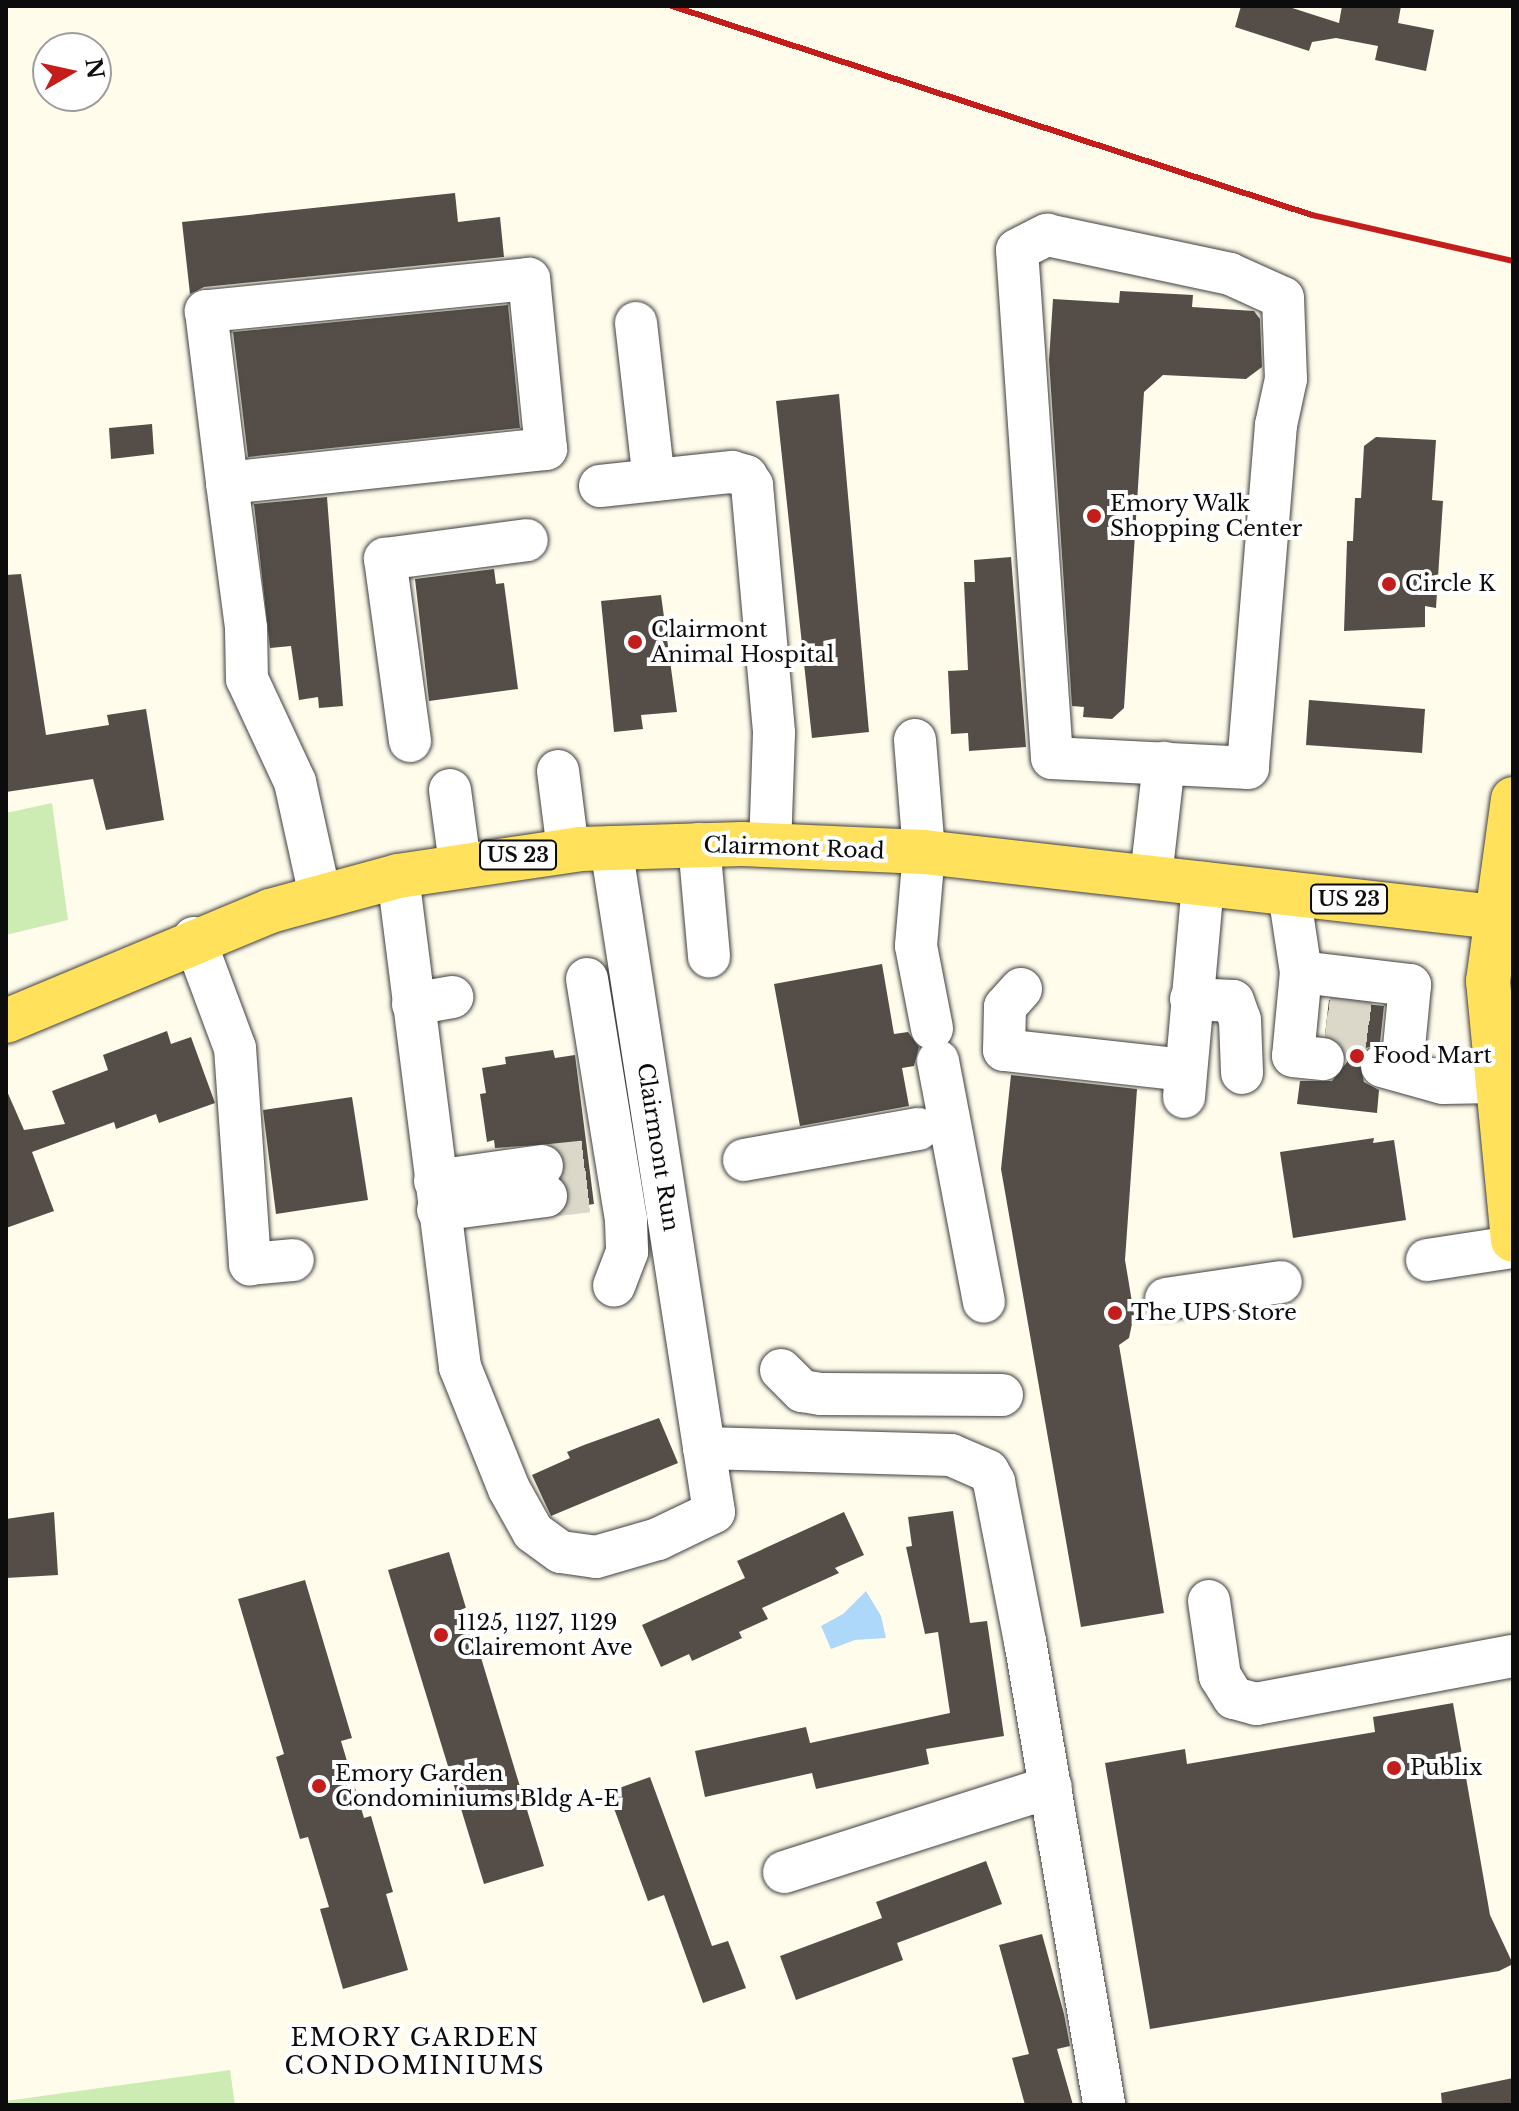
<!DOCTYPE html>
<html>
<head>
<meta charset="utf-8">
<style>
  body { margin:0 }
  #map { position:relative; width:1519px; height:2111px; overflow:hidden; background:#fffceb; font-family:"Libre Baskerville",serif }
  div>[style] { position:absolute }
  [style*='--x'] { left:calc(var(--x)*1px); top:calc(var(--y)*1px); width:calc(var(--w)*1px); rotate:calc(var(--a)*1deg) }
  .green>* { inset:0; background:#cdecb3 }
  .water>* { inset:0; background:#add8fa }
  .building>* { inset:0; background:#554e48 }
  .minor-tunnel>* { height:42px; margin-top:-21px; transform-origin:0; background:repeating-linear-gradient(90deg,#dbd8ca 0 42px,transparent 0 63px) }
  .roads { filter:drop-shadow(0 0 2px #3f3f3f) drop-shadow(0 0 2px #3f3f3f) }
  .minor>* { height:42px; margin:-21px; padding:0 21px; transform-origin:21px; border-radius:21px; background:#fff }
  .major>* { height:44px; margin:-22px; padding:0 22px; transform-origin:22px; border-radius:22px; background:#ffe15b }
  .rail>* { height:6px; margin:-3px; padding:0 3px; transform-origin:3px; border-radius:3px; background:#c41e1c }
  .dots>* { width:22px; height:22px; translate:-50% -50%; box-sizing:border-box; border:4px solid #fff; border-radius:50% }
  span { translate:-50% -50%; white-space:nowrap; text-align:center; line-height:1.15; -webkit-text-stroke:8px #fff; paint-order:stroke }
  .shield-label span { padding:2px 6px; background:#fff; border:2px solid; border-radius:6px; -webkit-text-stroke-width:0 }
  .shield-label { font-size:20px; color:#0c0c0c; font-weight:700 }
  .poi-label { font-size:22px; color:#0c0c0c }
  .left { translate:0 -50%; text-align:left }
  .street-label { font-size:22px; color:#0c0c0c }
  .neighbourhood-label { font-size:24px; color:#0c0c0c; letter-spacing:2px }
  .frame { position:absolute; inset:0; border:8px solid #0c0c0c; pointer-events:none }
  .north { position:absolute; left:32px; top:32px; width:80px; height:80px; box-sizing:border-box; background:#fff; border:2px solid #9e9e9e; border-radius:50%; rotate:81deg; font-size:22px; font-weight:700; line-height:32px; text-align:center; color:#0c0c0c }
  .north::after { content:''; display:block; margin:auto; width:28px; height:36px; background:#c41e1c; clip-path:polygon(50% 0,100% 100%,50% 72%,0 100%) }
</style>
</head>
<body>
<div id="map">
  <div class="green">
    <i style="clip-path:polygon(52px 803px,68px 920px,6px 935px,6px 813px)"></i>
    <i style="clip-path:polygon(230px 2070px,235px 2105px,6px 2105px,6px 2101px)"></i>
  </div>
  <div class="water">
    <i style="clip-path:polygon(866px 1591px,881px 1616px,886px 1638px,855px 1640px,831px 1649px,821px 1626px,843px 1614px)"></i>
  </div>
  <div class="building">
    <i style="clip-path:polygon(1241px 6px,1286px 6px,1339px 23px,1342px 6px,1401px 6px,1398px 23px,1434px 30px,1426px 71px,1375px 60px,1378px 46px,1336px 38px,1312px 42px,1309px 51px,1235px 27px)"></i>
    <i style="clip-path:polygon(455px 193px,458px 222px,500px 217px,504px 257px,204px 287px,190px 294px,182px 222px)"></i>
    <i style="clip-path:polygon(1120px 291px,1193px 295px,1192px 307px,1254px 311px,1260px 319px,1262px 367px,1246px 379px,1163px 375px,1144px 392px,1124px 708px,1112px 719px,1083px 717px,1084px 707px,1072px 706px,1049px 360px,1053px 299px,1119px 303px)"></i>
    <i style="clip-path:polygon(508px 305px,520px 428px,248px 457px,233px 332px)"></i>
    <i style="clip-path:polygon(839px 394px,869px 732px,812px 738px,776px 401px)"></i>
    <i style="clip-path:polygon(152px 424px,154px 454px,111px 459px,109px 428px)"></i>
    <i style="clip-path:polygon(1376px 437px,1436px 440px,1432px 500px,1443px 501px,1436px 608px,1425px 606px,1425px 627px,1344px 631px,1347px 541px,1353px 541px,1355px 498px,1361px 498px,1364px 446px)"></i>
    <i style="clip-path:polygon(327px 497px,343px 706px,319px 708px,318px 697px,299px 700px,291px 646px,270px 648px,254px 504px)"></i>
    <i style="clip-path:polygon(1011px 557px,1026px 747px,969px 751px,968px 733px,951px 734px,948px 671px,968px 670px,964px 582px,975px 582px,974px 560px)"></i>
    <i style="clip-path:polygon(494px 569px,496px 584px,504px 583px,518px 689px,429px 701px,415px 579px)"></i>
    <i style="clip-path:polygon(21px 574px,46px 735px,109px 725px,107px 715px,146px 709px,164px 820px,106px 830px,93px 779px,6px 792px,6px 575px)"></i>
    <i style="clip-path:polygon(661px 595px,677px 712px,641px 715px,643px 729px,614px 732px,601px 601px)"></i>
    <i style="clip-path:polygon(1309px 700px,1425px 709px,1422px 753px,1306px 745px)"></i>
    <i style="clip-path:polygon(882px 964px,894px 1034px,908px 1032px,919px 1047px,914px 1066px,902px 1068px,909px 1106px,800px 1126px,774px 984px)"></i>
    <i style="clip-path:polygon(1329px 1000px,1384px 1006px,1380px 1043px,1366px 1048px,1359px 1060px,1364px 1082px,1379px 1090px,1377px 1113px,1297px 1104px,1300px 1081px,1332px 1081px,1347px 1062px,1344px 1048px,1325px 1035px)"></i>
    <i style="clip-path:polygon(167px 1031px,171px 1044px,191px 1037px,215px 1103px,159px 1123px,156px 1114px,116px 1129px,114px 1122px,32px 1152px,54px 1211px,6px 1228px,6px 1089px,24px 1130px,65px 1124px,52px 1091px,108px 1070px,103px 1055px)"></i>
    <i style="clip-path:polygon(553px 1050px,555px 1058px,575px 1055px,594px 1204px,566px 1208px,570px 1192px,562px 1179px,566px 1162px,552px 1144px,495px 1148px,494px 1140px,487px 1142px,480px 1094px,486px 1093px,482px 1068px,506px 1064px,505px 1057px)"></i>
    <i style="clip-path:polygon(1011px 1075px,1137px 1089px,1125px 1260px,1134px 1314px,1129px 1338px,1119px 1345px,1164px 1613px,1081px 1627px,1001px 1169px)"></i>
    <i style="clip-path:polygon(352px 1097px,368px 1200px,276px 1214px,263px 1110px)"></i>
    <i style="clip-path:polygon(1374px 1138px,1373px 1143px,1394px 1140px,1406px 1220px,1293px 1238px,1280px 1152px)"></i>
    <i style="clip-path:polygon(659px 1418px,678px 1463px,551px 1516px,532px 1475px,570px 1458px,567px 1452px,584px 1445px)"></i>
    <i style="clip-path:polygon(953px 1511px,970px 1623px,987px 1621px,1004px 1736px,926px 1749px,929px 1764px,816px 1789px,812px 1773px,705px 1797px,695px 1751px,806px 1727px,810px 1743px,950px 1713px,938px 1632px,925px 1634px,906px 1547px,912px 1546px,908px 1517px)"></i>
    <i style="clip-path:polygon(54px 1512px,58px 1575px,6px 1578px,6px 1519px)"></i>
    <i style="clip-path:polygon(844px 1512px,864px 1555px,835px 1568px,839px 1573px,762px 1608px,768px 1619px,739px 1632px,742px 1638px,692px 1661px,689px 1654px,661px 1667px,642px 1625px,745px 1578px,737px 1561px)"></i>
    <i style="clip-path:polygon(449px 1552px,544px 1866px,484px 1884px,388px 1570px)"></i>
    <i style="clip-path:polygon(305px 1580px,352px 1738px,341px 1741px,364px 1818px,371px 1816px,393px 1892px,386px 1894px,408px 1970px,343px 1989px,320px 1909px,329px 1907px,308px 1837px,300px 1839px,276px 1757px,284px 1754px,238px 1599px)"></i>
    <i style="clip-path:polygon(1453px 1703px,1490px 1915px,1513px 1964px,1499px 1971px,1150px 2029px,1105px 1763px,1185px 1749px,1187px 1764px,1375px 1732px,1373px 1717px)"></i>
    <i style="clip-path:polygon(650px 1777px,712px 1946px,728px 1941px,746px 1988px,703px 2003px,664px 1895px,648px 1901px,608px 1792px)"></i>
    <i style="clip-path:polygon(986px 1861px,1002px 1904px,897px 1943px,903px 1960px,796px 2000px,780px 1956px,882px 1918px,876px 1902px)"></i>
    <i style="clip-path:polygon(1042px 1934px,1064px 2014px,1070px 2046px,1057px 2049px,1073px 2105px,1025px 2105px,1012px 2058px,1029px 2054px,999px 1945px)"></i>
    <i style="clip-path:polygon(1513px 2078px,1513px 2105px,1442px 2105px,1441px 2093px)"></i>
  </div>
  <div class="minor-tunnel">
    <i style="--x:1330;--y:997;--w:60;--a:6.7"></i>
    <i style="--x:1325;--y:1035;--w:60;--a:6.7"></i>
    <i style="--x:542;--y:1166;--w:46;--a:-6.2"></i>
    <i style="--x:546;--y:1196;--w:46;--a:-6.2"></i>
  </div>
  <div class="roads">
    <div class="minor">
      <i style="--x:1047;--y:235;--w:187;--a:12"></i>
      <i style="--x:1230;--y:274;--w:58;--a:24.4"></i>
      <i style="--x:1283;--y:298;--w:81;--a:87.9"></i>
      <i style="--x:1286;--y:379;--w:47;--a:102.3"></i>
      <i style="--x:1276;--y:425;--w:344;--a:94.7"></i>
      <i style="--x:1248;--y:768;--w:196;--a:-177.1"></i>
      <i style="--x:1052;--y:758;--w:509;--a:-93.94"></i>
      <i style="--x:1017;--y:250;--w:34;--a:-27"></i>
      <i style="--x:636;--y:323;--w:158;--a:83.5"></i>
      <i style="--x:227;--y:483;--w:321;--a:-6.1"></i>
      <i style="--x:546;--y:449;--w:171;--a:-95.7"></i>
      <i style="--x:529;--y:279;--w:325;--a:174.3"></i>
      <i style="--x:206;--y:311;--w:173;--a:83"></i>
      <i style="--x:227;--y:483;--w:146;--a:82.5"></i>
      <i style="--x:246;--y:628;--w:51;--a:88.9"></i>
      <i style="--x:247;--y:679;--w:114;--a:65"></i>
      <i style="--x:295;--y:782;--w:117;--a:77.6"></i>
      <i style="--x:600;--y:486;--w:133;--a:-6.1"></i>
      <i style="--x:732;--y:472;--w:15;--a:16"></i>
      <i style="--x:746;--y:476;--w:11;--a:56"></i>
      <i style="--x:752;--y:485;--w:249;--a:84.9"></i>
      <i style="--x:774;--y:733;--w:112;--a:92"></i>
      <i style="--x:915;--y:740;--w:112;--a:85.4"></i>
      <i style="--x:924;--y:852;--w:94;--a:94.9"></i>
      <i style="--x:916;--y:946;--w:84;--a:79"></i>
      <i style="--x:410;--y:741;--w:184;--a:-97.8"></i>
      <i style="--x:385;--y:559;--w:143;--a:-7.6"></i>
      <i style="--x:558;--y:771;--w:80;--a:82.8"></i>
      <i style="--x:450;--y:790;--w:75;--a:82.3"></i>
      <i style="--x:699;--y:844;--w:113;--a:84.9"></i>
      <i style="--x:398;--y:876;--w:495;--a:82.8"></i>
      <i style="--x:460;--y:1367;--w:131;--a:68.1"></i>
      <i style="--x:509;--y:1489;--w:49;--a:60.8"></i>
      <i style="--x:533;--y:1532;--w:34;--a:36"></i>
      <i style="--x:561;--y:1552;--w:35;--a:8"></i>
      <i style="--x:596;--y:1557;--w:65;--a:-16.2"></i>
      <i style="--x:658;--y:1539;--w:62;--a:-25.7"></i>
      <i style="--x:714;--y:1512;--w:673;--a:-98.8"></i>
      <i style="--x:1151;--y:877;--w:115;--a:-83.5"></i>
      <i style="--x:1289;--y:893;--w:80;--a:81.4"></i>
      <i style="--x:1301;--y:972;--w:84;--a:95.4"></i>
      <i style="--x:1293;--y:1056;--w:30;--a:6"></i>
      <i style="--x:194;--y:938;--w:117;--a:69.6"></i>
      <i style="--x:235;--y:1048;--w:217;--a:86"></i>
      <i style="--x:250;--y:1264;--w:43;--a:-5.3"></i>
      <i style="--x:1301;--y:972;--w:110;--a:6.8"></i>
      <i style="--x:1410;--y:985;--w:83;--a:95.5"></i>
      <i style="--x:587;--y:979;--w:244;--a:80.8"></i>
      <i style="--x:626;--y:1220;--w:32;--a:88"></i>
      <i style="--x:627;--y:1252;--w:36;--a:111"></i>
      <i style="--x:1021;--y:989;--w:24;--a:132"></i>
      <i style="--x:1005;--y:1007;--w:43;--a:91.3"></i>
      <i style="--x:1004;--y:1050;--w:183;--a:6.3"></i>
      <i style="--x:1191;--y:999;--w:42;--a:2.7"></i>
      <i style="--x:1233;--y:1001;--w:20;--a:70"></i>
      <i style="--x:1240;--y:1020;--w:53;--a:87.8"></i>
      <i style="--x:413;--y:1004;--w:40;--a:-10"></i>
      <i style="--x:938;--y:1061;--w:245;--a:79.2"></i>
      <i style="--x:1382;--y:1066;--w:63;--a:15.6"></i>
      <i style="--x:1443;--y:1083;--w:54;--a:-1.1"></i>
      <i style="--x:1184;--y:1097;--w:215;--a:-84.9"></i>
      <i style="--x:744;--y:1160;--w:177;--a:-10.1"></i>
      <i style="--x:435;--y:1181;--w:108;--a:-8"></i>
      <i style="--x:438;--y:1210;--w:109;--a:-7.4"></i>
      <i style="--x:1427;--y:1260;--w:87;--a:-8.6"></i>
      <i style="--x:1166;--y:1299;--w:116;--a:-8.4"></i>
      <i style="--x:781;--y:1370;--w:30;--a:45"></i>
      <i style="--x:802;--y:1391;--w:19;--a:9"></i>
      <i style="--x:821;--y:1394;--w:181;--a:0.3"></i>
      <i style="--x:704;--y:1448;--w:247;--a:1.6"></i>
      <i style="--x:951;--y:1455;--w:40;--a:23.4"></i>
      <i style="--x:988;--y:1471;--w:13;--a:61"></i>
      <i style="--x:994;--y:1482;--w:162;--a:79"></i>
      <i style="--x:1025;--y:1641;--w:471;--a:80.3"></i>
      <i style="--x:1209;--y:1601;--w:76;--a:81.7"></i>
      <i style="--x:1220;--y:1676;--w:26;--a:58"></i>
      <i style="--x:1234;--y:1698;--w:23;--a:15"></i>
      <i style="--x:1256;--y:1704;--w:261;--a:-10.6"></i>
      <i style="--x:784;--y:1872;--w:280;--a:-17.7"></i>
    </div>
    <div class="major">
      <i style="--x:1513;--y:799;--w:184;--a:97.8"></i>
      <i style="--x:1488;--y:981;--w:260;--a:84.5"></i>
      <i style="--x:6;--y:1021;--w:286;--a:-22.6"></i>
      <i style="--x:270;--y:911;--w:133;--a:-15.3"></i>
      <i style="--x:398;--y:876;--w:184;--a:-8.4"></i>
      <i style="--x:580;--y:849;--w:162;--a:-1.8"></i>
      <i style="--x:742;--y:844;--w:182;--a:2.5"></i>
      <i style="--x:924;--y:852;--w:593;--a:6.49"></i>
    </div>
  </div>
  <div class="rail">
    <i style="--x:672;--y:6;--w:673;--a:18.09"></i>
    <i style="--x:1312;--y:215;--w:206;--a:12.9"></i>
  </div>
  <div class="dots">
    <i style="left:1094px;top:516px;background:#c41e1c"></i>
    <i style="left:1389px;top:584px;background:#c41e1c"></i>
    <i style="left:635px;top:642px;background:#c41e1c"></i>
    <i style="left:1357px;top:1056px;background:#c41e1c"></i>
    <i style="left:1115px;top:1313px;background:#c41e1c"></i>
    <i style="left:441px;top:1635px;background:#c41e1c"></i>
    <i style="left:1394px;top:1768px;background:#c41e1c"></i>
    <i style="left:319px;top:1786px;background:#c41e1c"></i>
  </div>
  <div class="shield-label">
    <span style="left:518px;top:855px">US 23</span>
    <span style="left:1349px;top:899px">US 23</span>
  </div>
  <div class="poi-label">
    <span class="left" style="left:1110px;top:516px">Emory Walk<br>Shopping Center</span>
    <span class="left" style="left:1405px;top:584px">Circle K</span>
    <span class="left" style="left:651px;top:642px">Clairmont<br>Animal Hospital</span>
    <span class="left" style="left:1373px;top:1056px">Food Mart</span>
    <span class="left" style="left:1131px;top:1313px">The UPS Store</span>
    <span class="left" style="left:457px;top:1635px">1125, 1127, 1129<br>Clairemont Ave</span>
    <span class="left" style="left:1410px;top:1768px">Publix</span>
    <span class="left" style="left:335px;top:1786px">Emory Garden<br>Condominiums Bldg A-E</span>
  </div>
  <div class="street-label">
    <span style="left:794px;top:848px;rotate:2deg">Clairmont Road</span>
    <span style="left:658px;top:1147px;rotate:81deg">Clairmont Run</span>
  </div>
  <div class="neighbourhood-label">
    <span style="left:415px;top:2052px">EMORY GARDEN<br>CONDOMINIUMS</span>
  </div>
  <div class="frame"></div>
  <div class="north">N</div>
</div>
</body>
</html>
